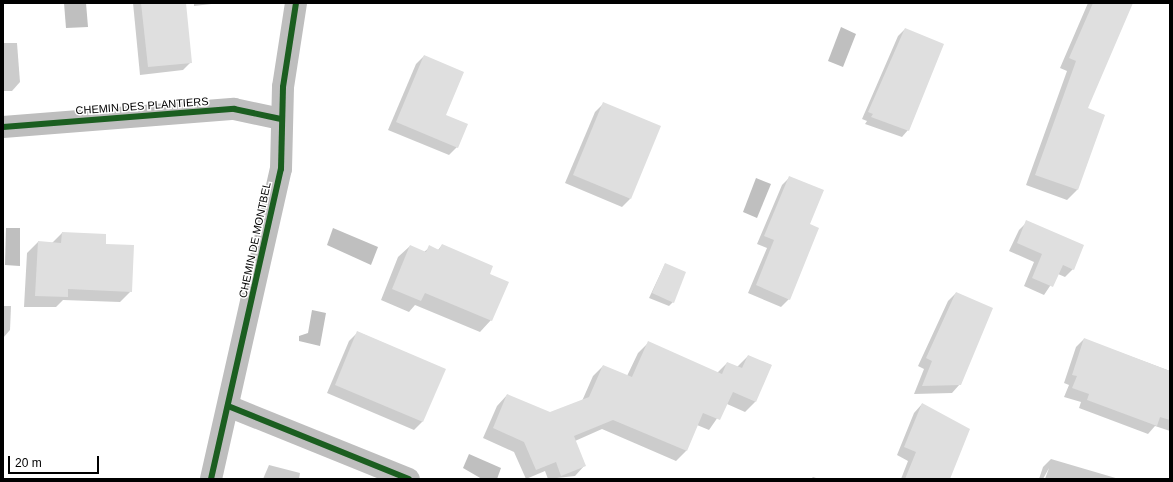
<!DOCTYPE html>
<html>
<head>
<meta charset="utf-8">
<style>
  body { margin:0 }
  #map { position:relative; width:1173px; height:482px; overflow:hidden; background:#fff; font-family:Helvetica,sans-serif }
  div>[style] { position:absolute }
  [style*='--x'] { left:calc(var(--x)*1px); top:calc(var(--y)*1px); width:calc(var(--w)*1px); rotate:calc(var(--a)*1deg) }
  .water>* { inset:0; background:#bfbfbf }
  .shadow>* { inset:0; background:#0003 }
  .building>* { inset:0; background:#dfdfdf }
  .street>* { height:22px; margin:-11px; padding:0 11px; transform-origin:11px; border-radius:11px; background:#bebebe }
  .cycleway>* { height:6px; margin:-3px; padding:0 3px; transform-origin:3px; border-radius:3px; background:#1b5e20 }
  span { translate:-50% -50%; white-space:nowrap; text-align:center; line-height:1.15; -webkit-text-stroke:3px #fff; paint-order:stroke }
  .street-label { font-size:11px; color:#000 }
  .frame { position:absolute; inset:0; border:4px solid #000; pointer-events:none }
  .scale { position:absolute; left:8px; top:456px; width:91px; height:18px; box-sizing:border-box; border:2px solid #000; border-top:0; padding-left:5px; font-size:12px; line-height:14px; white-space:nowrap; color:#000; -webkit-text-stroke:3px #fff; paint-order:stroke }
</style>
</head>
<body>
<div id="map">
  <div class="water">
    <i style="clip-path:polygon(64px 3px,86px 3px,88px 27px,66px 28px)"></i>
    <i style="clip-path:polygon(841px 27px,856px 34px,843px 67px,828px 61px)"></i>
    <i style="clip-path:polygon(756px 178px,771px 184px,757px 218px,743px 212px)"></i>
    <i style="clip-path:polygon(6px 228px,20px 228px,20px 266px,5px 265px)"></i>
    <i style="clip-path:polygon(333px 228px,378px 247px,371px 265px,327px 245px)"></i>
    <i style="clip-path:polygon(312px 310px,326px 313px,320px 346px,299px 341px,299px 336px,308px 333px)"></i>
    <i style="clip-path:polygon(469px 454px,501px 468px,497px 479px,482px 479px,463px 468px)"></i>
  </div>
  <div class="shadow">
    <i style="clip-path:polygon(133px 3px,185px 3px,191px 62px,183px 70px,140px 75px)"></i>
    <i style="clip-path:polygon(194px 3px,220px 3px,194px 6px)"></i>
    <i style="clip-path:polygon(1088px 3px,1132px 3px,1086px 109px,1104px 115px,1077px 190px,1067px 200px,1026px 185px,1067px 71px,1060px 68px)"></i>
    <i style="clip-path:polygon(905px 29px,908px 130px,902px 137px,865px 124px,867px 121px,862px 119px,898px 36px)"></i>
    <i style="clip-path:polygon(3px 43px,17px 43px,20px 82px,12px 91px,3px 91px)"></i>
    <i style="clip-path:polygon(424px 56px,457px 147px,449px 155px,388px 130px,416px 64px)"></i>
    <i style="clip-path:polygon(604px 103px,630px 199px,622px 207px,565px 183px,595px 112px)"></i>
    <i style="clip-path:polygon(790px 177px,808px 225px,789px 299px,781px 307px,748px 293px,767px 248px,757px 244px,782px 185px)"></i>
    <i style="clip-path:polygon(1027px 222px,1083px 246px,1073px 269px,1065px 277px,1058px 274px,1044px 295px,1024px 286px,1034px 262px,1009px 251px,1019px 230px)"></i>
    <i style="clip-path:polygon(62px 233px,105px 245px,131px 291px,120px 302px,63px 300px,56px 307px,24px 307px,27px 253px,38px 242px,52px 243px)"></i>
    <i style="clip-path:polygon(442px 245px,489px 274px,491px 320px,480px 332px,415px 305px,409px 312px,381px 300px,398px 257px,410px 246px,424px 252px,430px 247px,438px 250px)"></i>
    <i style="clip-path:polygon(665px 264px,673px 302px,669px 306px,649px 298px)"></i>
    <i style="clip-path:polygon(956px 293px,960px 384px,952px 393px,914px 394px,924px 369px,918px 366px,948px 301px)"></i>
    <i style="clip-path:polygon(3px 306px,11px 306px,10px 330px,3px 338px)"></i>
    <i style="clip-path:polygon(358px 332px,444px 369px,422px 422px,414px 430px,327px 393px,349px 341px)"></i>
    <i style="clip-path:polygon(1084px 339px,1170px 371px,1170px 431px,1155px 426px,1148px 434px,1079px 408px,1081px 402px,1064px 397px,1069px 385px,1064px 383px,1076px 347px)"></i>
    <i style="clip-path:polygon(648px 343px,717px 373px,727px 363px,737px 367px,748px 356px,771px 365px,755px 402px,745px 412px,727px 404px,709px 430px,697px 425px,686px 451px,676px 461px,602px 429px,575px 441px,585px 465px,575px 476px,548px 479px,545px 471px,526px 479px,514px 452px,483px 438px,497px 406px,507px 395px,550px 413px,582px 401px,593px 376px,603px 366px,627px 376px,638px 353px)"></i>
    <i style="clip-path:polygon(922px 404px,948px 479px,901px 479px,908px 461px,897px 455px,914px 413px)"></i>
    <i style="clip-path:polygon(1051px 459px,1119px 479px,1045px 479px,1049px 468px,1043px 479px,1039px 479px,1043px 467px)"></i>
    <i style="clip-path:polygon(269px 465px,300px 473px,299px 479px,263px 479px)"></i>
    <i style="clip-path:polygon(813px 477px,819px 479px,811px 479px)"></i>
  </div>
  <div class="building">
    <i style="clip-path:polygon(141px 3px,186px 3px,192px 63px,148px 67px)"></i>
    <i style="clip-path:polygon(1093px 3px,1133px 3px,1088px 108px,1105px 115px,1078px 190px,1035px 175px,1076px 61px,1069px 58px)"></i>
    <i style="clip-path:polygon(905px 28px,944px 44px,909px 131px,871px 117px,873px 114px,868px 112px)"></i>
    <i style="clip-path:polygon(424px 55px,464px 72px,446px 115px,468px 124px,458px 148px,396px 122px)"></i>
    <i style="clip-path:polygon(603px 102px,661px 126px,631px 199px,573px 175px)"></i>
    <i style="clip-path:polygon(789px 176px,824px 190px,810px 224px,819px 228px,790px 300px,756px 285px,774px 240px,764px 236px)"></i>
    <i style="clip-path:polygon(1026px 220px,1084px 245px,1074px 270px,1063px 265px,1053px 287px,1032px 278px,1042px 254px,1017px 243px)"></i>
    <i style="clip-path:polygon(62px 232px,106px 234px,106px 244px,134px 245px,132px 292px,68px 289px,68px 297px,35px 296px,38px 241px,61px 243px)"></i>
    <i style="clip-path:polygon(442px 244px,493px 266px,490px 274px,509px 282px,492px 321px,425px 293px,421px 301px,392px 289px,410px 245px,426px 252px,429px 245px,439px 250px)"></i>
    <i style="clip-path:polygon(665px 263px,686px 272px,674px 303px,652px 293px)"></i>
    <i style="clip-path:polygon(956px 292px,993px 308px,961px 385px,922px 386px,932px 361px,926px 358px)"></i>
    <i style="clip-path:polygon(357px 331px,446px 369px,423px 422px,335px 385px)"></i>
    <i style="clip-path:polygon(1084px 338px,1170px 371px,1170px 420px,1160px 417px,1157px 426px,1087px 400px,1089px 394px,1072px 388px,1077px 376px,1072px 375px)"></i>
    <i style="clip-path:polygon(648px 341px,722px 374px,727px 362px,742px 368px,748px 355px,772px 365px,756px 402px,733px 392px,720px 420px,703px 413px,687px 451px,613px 420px,574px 436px,586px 466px,561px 476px,556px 462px,536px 470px,524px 442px,493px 428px,507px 394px,550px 412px,589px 397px,603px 365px,632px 377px)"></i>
    <i style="clip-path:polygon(922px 403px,970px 429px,950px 479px,905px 479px,916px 452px,904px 447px)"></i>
  </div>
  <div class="street">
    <i style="--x:3;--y:127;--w:232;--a:-4.5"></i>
    <i style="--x:234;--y:109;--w:48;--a:12"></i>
    <i style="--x:228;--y:406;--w:195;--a:22"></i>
    <i style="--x:211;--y:479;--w:318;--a:-77.3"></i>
    <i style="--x:281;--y:169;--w:82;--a:-88.6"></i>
    <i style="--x:283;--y:87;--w:85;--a:-81.2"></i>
  </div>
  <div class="cycleway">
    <i style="--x:3;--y:127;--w:232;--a:-4.5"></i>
    <i style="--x:234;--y:109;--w:48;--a:12"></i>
    <i style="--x:228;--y:406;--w:195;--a:22"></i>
    <i style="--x:211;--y:479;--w:318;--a:-77.3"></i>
    <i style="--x:281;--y:169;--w:82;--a:-88.6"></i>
    <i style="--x:283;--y:87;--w:85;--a:-81.2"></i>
  </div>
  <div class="street-label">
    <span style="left:142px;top:106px;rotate:-4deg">CHEMIN DES PLANTIERS</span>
    <span style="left:255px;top:240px;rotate:-78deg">CHEMIN DE MONTBEL</span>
  </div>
  <div class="frame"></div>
  <div class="scale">20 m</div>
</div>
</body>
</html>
